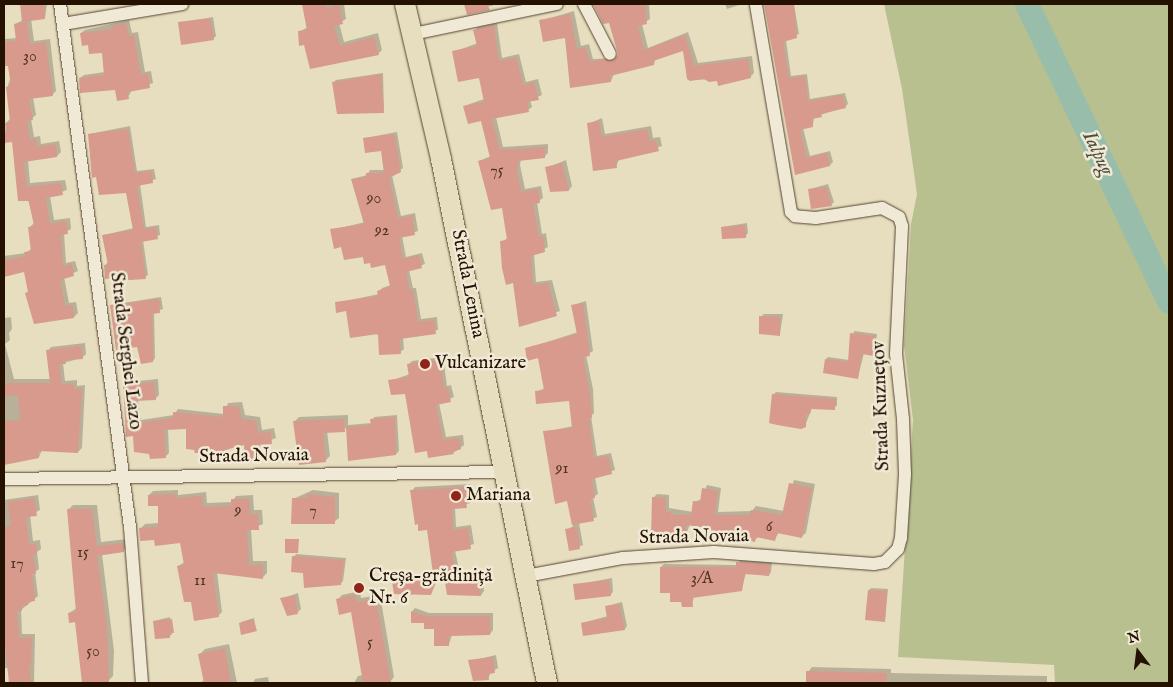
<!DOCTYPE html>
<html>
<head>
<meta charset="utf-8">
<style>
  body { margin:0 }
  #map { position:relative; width:1173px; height:687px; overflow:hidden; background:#e7ddbf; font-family:"IM FELL English",serif }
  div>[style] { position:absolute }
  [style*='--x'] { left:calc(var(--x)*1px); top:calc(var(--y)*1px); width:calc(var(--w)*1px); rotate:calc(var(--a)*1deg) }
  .green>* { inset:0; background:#b8c090 }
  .shadow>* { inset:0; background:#0003 }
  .river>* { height:24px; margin:-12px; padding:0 12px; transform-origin:12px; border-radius:12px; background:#98bdab }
  .building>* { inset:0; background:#d79a8d }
  .roads { filter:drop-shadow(0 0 1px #554430) drop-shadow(0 0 1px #554430) }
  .street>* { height:12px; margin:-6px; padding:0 6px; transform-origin:6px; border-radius:6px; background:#efe9d5 }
  .primary>* { height:20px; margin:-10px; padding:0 10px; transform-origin:10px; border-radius:10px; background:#e7ddbf }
  .dots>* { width:14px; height:14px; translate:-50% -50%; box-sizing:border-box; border:2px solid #efe9d5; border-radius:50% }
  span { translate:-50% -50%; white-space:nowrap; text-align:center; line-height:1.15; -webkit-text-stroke:5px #efe9d5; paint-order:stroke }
  .number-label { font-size:16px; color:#513323 }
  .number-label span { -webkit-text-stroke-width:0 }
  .street-label { font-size:19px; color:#241100 }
  .poi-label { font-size:19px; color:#241100 }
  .left { translate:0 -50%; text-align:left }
  .water-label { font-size:20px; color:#4d4d3c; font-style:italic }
  .frame { position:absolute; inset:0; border:5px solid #241100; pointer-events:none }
  .north { position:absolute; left:1113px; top:627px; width:50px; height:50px; -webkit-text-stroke:4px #efe9d5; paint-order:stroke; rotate:345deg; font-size:14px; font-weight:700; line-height:20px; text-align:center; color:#241100 }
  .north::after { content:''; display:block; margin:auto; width:18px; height:22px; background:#241100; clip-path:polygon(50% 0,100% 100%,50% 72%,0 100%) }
</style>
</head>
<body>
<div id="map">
  <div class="green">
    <i style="clip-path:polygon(884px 4px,1169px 4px,1169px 683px,1055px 683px,1054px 665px,898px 657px,913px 420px,904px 345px,911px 224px,917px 194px,902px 89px)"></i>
  </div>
  <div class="shadow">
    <i style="clip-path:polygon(22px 4px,47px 4px,45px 18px,31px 19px,34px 41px,50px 39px,56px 91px,52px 95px,33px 97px,36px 115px,31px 119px,34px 137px,40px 136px,41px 144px,59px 141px,61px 152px,57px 156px,28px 160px,30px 183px,65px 180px,67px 190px,50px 196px,54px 220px,70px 218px,71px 229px,64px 233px,66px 263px,75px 261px,78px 271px,64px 277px,69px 303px,76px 302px,78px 313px,74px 317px,27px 293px,29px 291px,25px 270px,4px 275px,4px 256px,26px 253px,32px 248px,29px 228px,34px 223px,13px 140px,4px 142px,6px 123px,11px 118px,7px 88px,20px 51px,4px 51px,4px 39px,17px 38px,15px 24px,23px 20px)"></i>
    <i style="clip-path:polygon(303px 4px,344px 4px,346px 19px,339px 23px,344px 42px,378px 33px,382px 50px,378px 54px,305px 44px,299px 32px,308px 27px)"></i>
    <i style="clip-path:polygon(465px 4px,494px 4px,494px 5px,468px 13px)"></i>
    <i style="clip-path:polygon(594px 4px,649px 4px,650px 19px,642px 24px,648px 48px,688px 32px,698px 63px,752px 56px,754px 73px,750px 77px,691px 80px,684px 49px,656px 58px,654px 64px,614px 74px,611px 81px,571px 86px,567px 36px,540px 21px,574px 11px,581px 46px,589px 44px,593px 59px,617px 58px,619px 54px,610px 21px,604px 22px)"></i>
    <i style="clip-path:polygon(725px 4px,742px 4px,727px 9px)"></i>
    <i style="clip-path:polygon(765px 4px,794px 4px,799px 34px,786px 40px,791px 76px,807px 74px,810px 99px,845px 93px,848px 104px,845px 107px,814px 117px,813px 125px,803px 128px,810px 156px,830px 151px,833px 162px,830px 165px,796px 173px)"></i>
    <i style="clip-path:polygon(213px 17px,216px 36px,213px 39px,179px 23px)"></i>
    <i style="clip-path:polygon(129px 20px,132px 33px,138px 32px,145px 72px,151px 71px,153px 83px,132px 90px,128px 97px,116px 88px,80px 78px,84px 75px,105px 72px,103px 51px,89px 44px,81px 33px,85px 30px)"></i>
    <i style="clip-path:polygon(497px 23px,502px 58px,519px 54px,526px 82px,538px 79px,542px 95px,530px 100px,532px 107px,528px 110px,496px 117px,503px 147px,548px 144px,548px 153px,544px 157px,521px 159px,520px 165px,525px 189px,541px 186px,543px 198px,537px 202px,542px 234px,546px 233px,548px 247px,534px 254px,536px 282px,552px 280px,560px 311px,520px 325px,514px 281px,501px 242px,508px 238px,503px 207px,479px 161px,491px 156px,482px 120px,464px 106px,484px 99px,480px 76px,453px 52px,478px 43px,475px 30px,478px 27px)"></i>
    <i style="clip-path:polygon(383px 73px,384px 111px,333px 83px,336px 80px)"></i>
    <i style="clip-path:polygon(602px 118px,605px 134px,651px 126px,653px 138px,660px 137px,662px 146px,619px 159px,616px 167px,588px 124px)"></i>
    <i style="clip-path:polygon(130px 126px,137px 171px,154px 169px,156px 179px,140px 184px,146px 227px,159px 225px,160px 235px,143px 240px,148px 275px,145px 277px,105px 265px,108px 262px,104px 235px,134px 228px,127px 192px,89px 134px)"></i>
    <i style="clip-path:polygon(397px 132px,403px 168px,392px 175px,401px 216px,415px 213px,418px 231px,402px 236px,406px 257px,422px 253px,425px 264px,409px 270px,413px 288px,416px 288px,421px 319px,437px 317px,438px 330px,403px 338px,404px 349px,400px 352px,336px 303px,379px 294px,382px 288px,391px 285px,386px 264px,371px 262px,342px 246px,332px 230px,365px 222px,352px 179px,367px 175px,370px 170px,385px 170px,382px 149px,365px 138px)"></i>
    <i style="clip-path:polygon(566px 160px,572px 186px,569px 190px,551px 191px,546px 168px)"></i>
    <i style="clip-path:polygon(828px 184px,834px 202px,831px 205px,810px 189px)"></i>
    <i style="clip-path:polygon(747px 223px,748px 233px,745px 237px,722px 227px)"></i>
    <i style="clip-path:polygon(161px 297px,163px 309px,154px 312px,155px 358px,153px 361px,138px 346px,111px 305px)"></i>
    <i style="clip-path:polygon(586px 301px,593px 351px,586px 355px,593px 389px,594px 413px,591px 416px,597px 456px,611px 453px,615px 470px,595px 477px,598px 494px,593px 497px,597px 517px,579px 523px,583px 545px,570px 550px,567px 530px,573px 526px,568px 500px,544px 432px,573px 426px,570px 400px,536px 392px,545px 388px,539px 357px,526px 349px,578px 332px,573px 305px)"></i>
    <i style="clip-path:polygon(4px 313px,5px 318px,11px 317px,12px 329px,9px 333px,10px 340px,5px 344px,14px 379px,50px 379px,48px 351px,51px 347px,85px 343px,86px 354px,82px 358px,63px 363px,65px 381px,77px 380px,77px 386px,85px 385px,82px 448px,78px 452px,42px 450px,39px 457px,4px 464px)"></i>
    <i style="clip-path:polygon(764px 314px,783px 314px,780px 334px,761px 317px)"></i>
    <i style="clip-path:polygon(854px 331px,877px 334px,875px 352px,864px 353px,858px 377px,826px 359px,828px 357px,849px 360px)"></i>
    <i style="clip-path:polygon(443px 357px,447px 386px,451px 385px,454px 397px,439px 403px,446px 437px,463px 435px,464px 445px,453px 453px,428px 450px,406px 393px,390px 381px,410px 374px,408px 365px,412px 361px)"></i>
    <i style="clip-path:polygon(158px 379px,159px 395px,155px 399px,138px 400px,141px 420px,174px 415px,178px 409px,224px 414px,228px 403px,242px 402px,245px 415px,260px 417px,262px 430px,274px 428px,276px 438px,260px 444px,261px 455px,257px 459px,245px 443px,224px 451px,187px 428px,168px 428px,169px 453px,165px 457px,151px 453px,134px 434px,124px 385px,128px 382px)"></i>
    <i style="clip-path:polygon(776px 392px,837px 397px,837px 406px,812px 408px,805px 426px,773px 395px)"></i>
    <i style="clip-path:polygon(348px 415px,348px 425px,372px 423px,374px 417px,397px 415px,399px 451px,396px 454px,347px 428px,327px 431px,330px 456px,325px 461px,294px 422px,299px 417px)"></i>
    <i style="clip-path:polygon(794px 480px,815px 484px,806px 533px,802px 536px,779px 532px,775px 539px,758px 537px,754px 541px,741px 538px,737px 542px,726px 539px,714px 530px,690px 524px,685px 537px,653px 498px,657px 494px,669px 495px,669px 508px,693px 512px,694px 502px,702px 499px,707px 485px,721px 488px,718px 512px,752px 511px,756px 506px,784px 511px)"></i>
    <i style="clip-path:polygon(471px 484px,474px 495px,470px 503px,455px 508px,456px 527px,471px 525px,474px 544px,455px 550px,460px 574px,482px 572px,484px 591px,481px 595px,448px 594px,444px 565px,431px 594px,394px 582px,397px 579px,435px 578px,428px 529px,412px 491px,415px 487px)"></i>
    <i style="clip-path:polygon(178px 490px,178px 495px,206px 492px,207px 503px,232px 502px,236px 496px,253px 495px,254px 510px,262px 510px,263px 524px,251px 529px,253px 561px,267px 561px,267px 573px,263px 577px,217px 572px,222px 612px,218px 616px,192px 600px,178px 566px,185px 562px,181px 542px,155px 539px,141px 528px,145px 524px,159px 523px,159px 505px,149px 495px,153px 491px)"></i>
    <i style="clip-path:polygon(313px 490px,339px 493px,339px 518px,334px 522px,293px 499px)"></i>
    <i style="clip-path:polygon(38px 495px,40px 510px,30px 515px,33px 541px,40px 540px,41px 549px,37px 552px,39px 569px,35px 572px,38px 596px,21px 610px,22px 634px,35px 634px,34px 683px,19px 683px,9px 668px,5px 668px,4px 500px)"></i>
    <i style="clip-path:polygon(73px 505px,97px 505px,101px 542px,127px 539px,128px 547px,123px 551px,102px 554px,114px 651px,113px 676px,108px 681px,83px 683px,77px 620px,69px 613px,77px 608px,68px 510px)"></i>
    <i style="clip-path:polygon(296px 554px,346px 558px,343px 581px,340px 584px,304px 572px,294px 557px)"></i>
    <i style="clip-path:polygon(740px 560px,772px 562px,771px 572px,769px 575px,746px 573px,741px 590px,694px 596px,692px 605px,671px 591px,661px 567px,664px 564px,737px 565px)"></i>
    <i style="clip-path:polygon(612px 578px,613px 592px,610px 595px,575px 585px)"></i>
    <i style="clip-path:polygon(871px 588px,888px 589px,885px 620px,869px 590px)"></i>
    <i style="clip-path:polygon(360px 591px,361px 598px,380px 595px,394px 677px,390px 682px,354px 683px,358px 676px,363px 675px,352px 611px,338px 599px,342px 595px)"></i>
    <i style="clip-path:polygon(298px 593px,301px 609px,298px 612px,281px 599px)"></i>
    <i style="clip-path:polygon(622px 602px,627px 626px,625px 629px,582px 623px,608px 616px,607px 606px)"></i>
    <i style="clip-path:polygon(415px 608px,429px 613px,493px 613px,493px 630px,490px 634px,452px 635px,449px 644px,435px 628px,412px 611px)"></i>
    <i style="clip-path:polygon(170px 617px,172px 634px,169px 637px,154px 621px)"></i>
    <i style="clip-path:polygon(254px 618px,256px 629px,241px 622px)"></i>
    <i style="clip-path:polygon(229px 644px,237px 683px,199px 683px,205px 680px,200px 654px,205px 649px)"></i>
    <i style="clip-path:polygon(496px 655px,498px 668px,491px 672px,488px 679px,470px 661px)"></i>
    <i style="clip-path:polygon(812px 667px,891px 669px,891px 673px,1047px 676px,1047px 683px,807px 683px,808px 672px)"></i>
    <i style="clip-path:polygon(268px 677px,269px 683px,253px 683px,255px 679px)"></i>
  </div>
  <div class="river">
    <i style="--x:1027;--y:4;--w:330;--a:64.5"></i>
  </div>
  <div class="building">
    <i style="clip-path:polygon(20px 4px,44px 4px,45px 19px,22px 22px)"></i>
    <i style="clip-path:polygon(302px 4px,325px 4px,326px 8px,339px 5px,343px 24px,334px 26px,340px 46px,374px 37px,379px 55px,310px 69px,304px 45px,299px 46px,298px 31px,307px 30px)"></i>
    <i style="clip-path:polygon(464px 4px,487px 4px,490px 10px,467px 15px)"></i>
    <i style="clip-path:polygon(593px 4px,645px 4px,647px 24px,638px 26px,644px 50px,685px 35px,694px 66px,748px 59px,751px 78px,718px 86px,717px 81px,709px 82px,704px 79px,690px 81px,687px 79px,683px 51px,653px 61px,654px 65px,610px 76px,611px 82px,570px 88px,565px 38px,543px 42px,539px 20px,570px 14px,577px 49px,585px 47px,590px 62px,604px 59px,613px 61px,618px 54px,609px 23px,603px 24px)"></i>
    <i style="clip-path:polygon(764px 4px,794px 5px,797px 38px,783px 42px,789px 78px,805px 76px,808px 101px,842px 95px,846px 108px,821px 114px,822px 117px,812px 119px,813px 127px,800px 130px,807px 158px,827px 153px,830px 166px,795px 175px)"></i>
    <i style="clip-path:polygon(203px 19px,210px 19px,214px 40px,181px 45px,178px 22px)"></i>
    <i style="clip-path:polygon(27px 22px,30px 44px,46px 42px,53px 96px,29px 99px,33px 120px,27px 121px,30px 140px,36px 139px,37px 147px,56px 144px,57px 157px,24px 162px,27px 187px,61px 183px,63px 195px,46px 198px,50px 224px,66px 221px,68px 234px,61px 235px,63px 266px,72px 264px,74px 276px,60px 280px,65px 306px,73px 305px,74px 318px,34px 324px,25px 293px,28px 292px,24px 272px,4px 277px,4px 261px,25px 256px,24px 252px,31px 251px,28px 227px,34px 226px,29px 201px,18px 201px,12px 142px,4px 143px,4px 133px,7px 132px,5px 123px,10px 122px,6px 87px,11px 86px,8px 66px,4px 66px,4px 42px,16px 41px,14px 24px)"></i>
    <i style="clip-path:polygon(126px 23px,129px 36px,134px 35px,141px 75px,148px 73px,150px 88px,128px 92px,129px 99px,117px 101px,115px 90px,80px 93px,79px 78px,104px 75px,102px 53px,89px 54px,88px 45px,82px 46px,80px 33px,113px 29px,112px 26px)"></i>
    <i style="clip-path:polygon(494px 25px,499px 61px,516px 57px,523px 85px,534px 82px,539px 100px,527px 102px,529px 112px,492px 119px,500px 150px,545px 147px,545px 158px,518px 161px,517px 170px,521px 192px,538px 189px,540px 203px,533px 204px,539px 237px,543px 236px,545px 252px,531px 256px,533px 285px,548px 283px,557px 316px,519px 327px,513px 283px,506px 285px,502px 268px,500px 241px,507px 240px,502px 208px,491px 210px,478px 161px,490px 158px,481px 121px,468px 124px,463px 106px,484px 102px,479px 78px,458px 82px,452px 51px,477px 46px,473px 30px)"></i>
    <i style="clip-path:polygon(381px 74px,384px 113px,337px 114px,332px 82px)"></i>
    <i style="clip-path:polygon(599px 121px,602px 137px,647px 129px,650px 141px,656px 140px,659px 151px,616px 161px,617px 168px,593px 171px,587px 123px)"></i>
    <i style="clip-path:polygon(128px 129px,135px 173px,152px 171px,153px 183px,137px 186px,144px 229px,156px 227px,158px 239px,141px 242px,146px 279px,114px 281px,114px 278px,105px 279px,104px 265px,108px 265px,102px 235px,133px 230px,126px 193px,99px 195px,96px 177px,92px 178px,88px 134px)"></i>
    <i style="clip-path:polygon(394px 134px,401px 172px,389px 178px,398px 218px,412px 216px,415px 235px,399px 238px,403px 259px,419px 255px,422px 268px,406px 272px,410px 291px,413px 290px,418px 322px,434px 320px,436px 334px,400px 339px,401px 354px,379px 355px,378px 334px,350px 338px,346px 311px,336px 313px,335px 302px,378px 296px,377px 291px,390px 286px,385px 265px,371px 268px,370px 263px,364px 264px,363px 257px,344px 260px,341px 247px,334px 249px,330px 229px,364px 224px,351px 179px,366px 177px,366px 173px,384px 173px,381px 151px,365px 153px,363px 138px)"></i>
    <i style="clip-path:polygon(562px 163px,569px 191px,550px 192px,545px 167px)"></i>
    <i style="clip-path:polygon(826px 187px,832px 206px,811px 209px,808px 189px)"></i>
    <i style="clip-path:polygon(745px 225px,746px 238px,722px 239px,721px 227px)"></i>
    <i style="clip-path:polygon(159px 299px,160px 313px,152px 314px,153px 362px,141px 364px,137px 347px,116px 350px,110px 305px)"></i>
    <i style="clip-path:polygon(583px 303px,590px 356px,583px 357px,590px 393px,592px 418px,589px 418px,594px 458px,608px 456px,612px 474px,592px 479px,595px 498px,590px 499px,594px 521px,572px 525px,567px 501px,555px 504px,543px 431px,572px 428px,569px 401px,536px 404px,535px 391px,544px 390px,538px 358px,527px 361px,525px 348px,577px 334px,571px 305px)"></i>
    <i style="clip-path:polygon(759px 316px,780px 317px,780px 336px,759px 334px)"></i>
    <i style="clip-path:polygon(850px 333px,875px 336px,873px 356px,862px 354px,858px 379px,823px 373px,825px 359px,848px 362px)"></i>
    <i style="clip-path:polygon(81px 346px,83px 359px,65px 360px,66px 364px,59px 364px,62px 385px,73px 383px,74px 389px,82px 388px,78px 453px,38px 451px,39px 458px,4px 465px,4px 421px,20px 420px,18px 395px,4px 396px,4px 383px,50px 383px,46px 350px)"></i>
    <i style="clip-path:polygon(440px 360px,444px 389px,448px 388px,451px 402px,436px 405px,443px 440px,459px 438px,461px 449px,453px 452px,454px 454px,428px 458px,427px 451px,415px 453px,405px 394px,391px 395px,388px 380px,409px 377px,407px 364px)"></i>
    <i style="clip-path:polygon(154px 382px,156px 400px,134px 401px,137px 423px,173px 418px,173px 412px,223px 417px,223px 406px,238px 406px,242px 419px,256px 421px,258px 433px,271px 432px,272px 444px,257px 445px,258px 461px,245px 462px,244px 445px,224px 450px,224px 453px,195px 453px,194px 450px,186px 449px,186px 429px,165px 430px,164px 425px,166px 458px,150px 459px,149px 454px,134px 452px,133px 436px,126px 437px,123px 385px)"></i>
    <i style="clip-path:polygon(772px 394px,836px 399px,835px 410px,811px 409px,810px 414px,806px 414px,806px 427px,801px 429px,777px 425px,769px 423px)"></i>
    <i style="clip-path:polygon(395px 417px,396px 455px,348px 461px,346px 427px,371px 425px,370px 419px)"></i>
    <i style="clip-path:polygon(344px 419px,345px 432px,323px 433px,326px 462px,299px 465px,293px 421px)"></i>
    <i style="clip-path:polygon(789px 483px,812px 488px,802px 538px,777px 533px,775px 541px,756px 537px,755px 542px,738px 538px,738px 543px,725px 543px,725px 540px,713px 541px,713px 531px,708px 528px,686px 525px,686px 538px,651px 539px,652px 497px,666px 498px,666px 512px,671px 512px,671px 515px,691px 515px,693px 501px,700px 502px,702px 488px,718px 491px,715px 515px,750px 515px,751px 510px,782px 515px)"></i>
    <i style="clip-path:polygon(468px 487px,471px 500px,466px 501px,467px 508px,452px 509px,453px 530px,468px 528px,471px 549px,452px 552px,457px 577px,478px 574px,481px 596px,447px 595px,442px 564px,431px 595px,394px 594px,392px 582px,434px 581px,427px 530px,418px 531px,418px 524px,415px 525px,410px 490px)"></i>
    <i style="clip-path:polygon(175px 494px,175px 498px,202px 496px,203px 507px,231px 506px,231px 499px,249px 499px,250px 514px,258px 514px,259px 530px,247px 530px,249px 565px,263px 565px,263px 579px,213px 573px,219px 617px,194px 621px,191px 602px,184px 602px,177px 566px,184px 565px,180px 543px,155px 546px,154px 540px,140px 541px,139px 528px,158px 527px,158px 506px,148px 506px,148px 495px)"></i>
    <i style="clip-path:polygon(307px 494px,335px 497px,335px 524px,291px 524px,292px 498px,307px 498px)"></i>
    <i style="clip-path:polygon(34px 498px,37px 516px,26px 517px,29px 544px,36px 544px,37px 554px,33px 554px,36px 574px,32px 574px,35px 601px,28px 602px,28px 605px,22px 606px,22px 611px,17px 611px,19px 638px,32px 637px,31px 666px,29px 666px,31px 683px,9px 683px,5px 645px,4px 527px,11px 526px,8px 502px)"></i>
    <i style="clip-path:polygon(67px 509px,92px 509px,97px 546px,123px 543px,124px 552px,97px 556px,107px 627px,109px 682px,82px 683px,75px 622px,69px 623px,68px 613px,76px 612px)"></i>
    <i style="clip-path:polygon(577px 527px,580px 549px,569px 551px,565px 529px)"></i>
    <i style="clip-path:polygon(285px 539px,299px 539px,298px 553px,285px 553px)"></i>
    <i style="clip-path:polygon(292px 556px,344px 560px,341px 585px,304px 588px,303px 573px,291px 572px)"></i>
    <i style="clip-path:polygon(736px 562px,770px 564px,769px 576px,745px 574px,742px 591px,692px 598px,693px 607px,682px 607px,681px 602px,670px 602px,670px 593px,660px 593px,660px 567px,736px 567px)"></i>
    <i style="clip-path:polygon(609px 580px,611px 596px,575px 600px,573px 584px)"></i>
    <i style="clip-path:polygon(868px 590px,887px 591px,885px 622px,865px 620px)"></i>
    <i style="clip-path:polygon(295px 595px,298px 614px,287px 616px,280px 598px)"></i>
    <i style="clip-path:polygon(355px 595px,357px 602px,376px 599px,391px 683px,363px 683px,351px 612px,339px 615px,336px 599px)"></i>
    <i style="clip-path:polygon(619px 604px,625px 630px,583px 636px,581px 623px,607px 618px,605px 606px)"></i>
    <i style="clip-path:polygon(411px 611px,424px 616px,490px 616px,490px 635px,449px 636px,449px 646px,434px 646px,434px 629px,424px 629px,424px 623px,411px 623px)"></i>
    <i style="clip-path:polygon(172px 619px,174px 633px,169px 633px,170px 638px,155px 639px,153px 621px)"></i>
    <i style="clip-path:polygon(253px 619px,257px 631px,241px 635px,239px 623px)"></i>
    <i style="clip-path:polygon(225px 648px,231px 683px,204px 683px,198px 654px)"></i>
    <i style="clip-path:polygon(493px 657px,495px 673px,488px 674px,489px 680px,473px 681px,468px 660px)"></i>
    <i style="clip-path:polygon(806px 671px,887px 673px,886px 683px,806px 683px)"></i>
  </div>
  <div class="roads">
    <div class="street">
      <i style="--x:60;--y:4;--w:528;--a:82.38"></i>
      <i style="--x:130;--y:527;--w:156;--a:85.6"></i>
      <i style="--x:584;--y:4;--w:56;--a:62.5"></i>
      <i style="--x:63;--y:24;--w:121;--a:-9.5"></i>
      <i style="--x:413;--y:34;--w:147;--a:-11.8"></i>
      <i style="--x:4;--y:479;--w:501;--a:-0.8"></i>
      <i style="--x:526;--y:576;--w:99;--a:-10.5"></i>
      <i style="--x:623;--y:558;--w:91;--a:-3.8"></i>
      <i style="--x:714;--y:552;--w:160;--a:4.3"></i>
      <i style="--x:874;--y:564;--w:11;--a:-10"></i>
      <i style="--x:885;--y:562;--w:18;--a:-45"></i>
      <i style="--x:898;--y:549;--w:11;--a:-75"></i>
      <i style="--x:901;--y:538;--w:64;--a:-86.4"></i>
      <i style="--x:905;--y:474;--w:55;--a:-92.1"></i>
      <i style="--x:903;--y:419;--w:65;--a:-96.1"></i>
      <i style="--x:896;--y:354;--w:128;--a:-87.3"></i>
      <i style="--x:902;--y:226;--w:9;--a:-108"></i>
      <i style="--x:899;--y:217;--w:19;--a:-152"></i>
      <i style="--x:882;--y:208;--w:67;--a:171.4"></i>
      <i style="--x:816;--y:218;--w:21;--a:-175"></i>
      <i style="--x:795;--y:216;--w:6;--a:-135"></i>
      <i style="--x:791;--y:212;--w:211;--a:-99.6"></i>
    </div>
    <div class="primary">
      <i style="--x:405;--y:4;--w:159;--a:76.9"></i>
      <i style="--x:441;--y:159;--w:535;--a:78.56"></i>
    </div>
  </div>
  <div class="dots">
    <i style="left:425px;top:364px;background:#8f2418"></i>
    <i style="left:456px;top:496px;background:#8f2418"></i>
    <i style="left:359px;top:588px;background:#8f2418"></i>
  </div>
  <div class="number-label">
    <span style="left:30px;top:57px">30</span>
    <span style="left:497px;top:171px">75</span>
    <span style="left:374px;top:199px">90</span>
    <span style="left:382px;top:231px">92</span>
    <span style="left:562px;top:469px">91</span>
    <span style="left:238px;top:511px">9</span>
    <span style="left:313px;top:511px">7</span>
    <span style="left:769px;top:527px">6</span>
    <span style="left:83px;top:553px">15</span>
    <span style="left:17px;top:564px">17</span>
    <span style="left:702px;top:579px">3/A</span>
    <span style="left:200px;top:581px">11</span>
    <span style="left:370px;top:643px">5</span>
    <span style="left:93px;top:652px">50</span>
  </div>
  <div class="street-label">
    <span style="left:467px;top:284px;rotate:79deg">Strada Lenina</span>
    <span style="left:125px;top:351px;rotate:83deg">Strada Serghei Lazo</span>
    <span style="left:882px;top:406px;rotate:-92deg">Strada Kuznețov</span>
    <span style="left:254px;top:457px;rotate:-1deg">Strada Novaia</span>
    <span style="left:694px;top:538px;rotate:-1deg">Strada Novaia</span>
  </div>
  <div class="poi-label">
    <span class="left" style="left:435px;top:364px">Vulcanizare</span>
    <span class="left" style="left:466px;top:496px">Mariana</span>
    <span class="left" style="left:369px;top:588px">Creșa-grădiniță<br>Nr. 6</span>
  </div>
  <div class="water-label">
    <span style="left:1098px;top:153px;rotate:64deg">Ialpug</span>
  </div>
  <div class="frame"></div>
  <div class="north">N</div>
</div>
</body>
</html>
